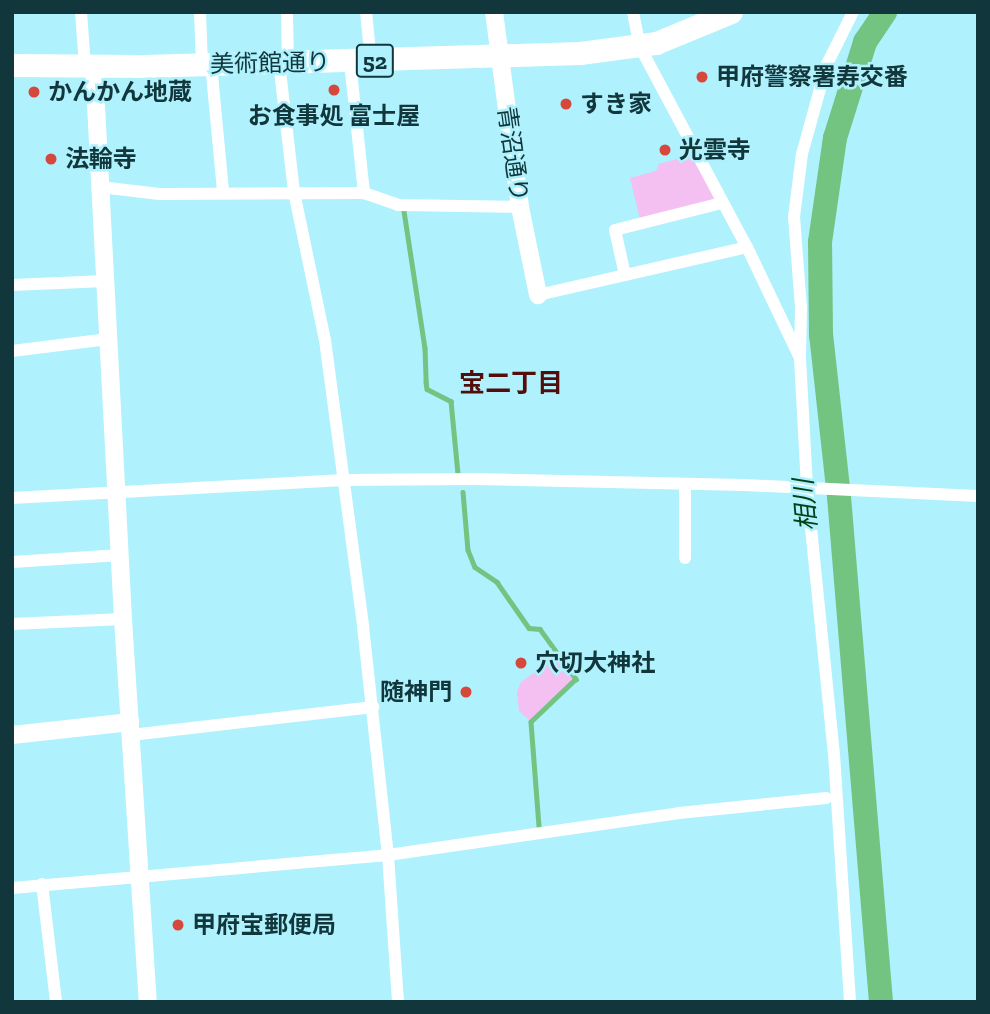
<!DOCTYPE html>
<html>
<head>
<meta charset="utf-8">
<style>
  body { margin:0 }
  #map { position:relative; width:990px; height:1014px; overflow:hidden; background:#aff1fc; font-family:"Zilla Slab","Noto Sans JP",serif }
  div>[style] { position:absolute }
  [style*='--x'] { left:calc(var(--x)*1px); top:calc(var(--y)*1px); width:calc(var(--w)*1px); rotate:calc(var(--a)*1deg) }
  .green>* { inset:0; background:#f4bff1 }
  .stream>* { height:4.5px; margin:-2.25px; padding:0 2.25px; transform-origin:2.25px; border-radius:2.25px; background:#73c381 }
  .river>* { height:24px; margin:-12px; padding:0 12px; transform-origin:12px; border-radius:12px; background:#73c381 }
  .street>* { height:12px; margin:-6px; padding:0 6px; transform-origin:6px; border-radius:6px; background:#fff }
  .secondary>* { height:18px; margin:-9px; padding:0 9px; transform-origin:9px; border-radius:9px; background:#fff }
  .highway>* { height:23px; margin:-11.5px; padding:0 11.5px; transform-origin:11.5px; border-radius:11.5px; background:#fff }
  .dots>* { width:19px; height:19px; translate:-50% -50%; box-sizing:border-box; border:4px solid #aff1fc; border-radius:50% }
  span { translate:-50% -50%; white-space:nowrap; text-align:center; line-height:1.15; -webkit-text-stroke:5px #aff1fc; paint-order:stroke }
  .shield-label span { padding:2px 5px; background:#aff1fc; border:2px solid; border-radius:5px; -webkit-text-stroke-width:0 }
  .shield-label { font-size:23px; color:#11363b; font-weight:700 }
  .street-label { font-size:24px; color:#11363b }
  .poi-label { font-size:24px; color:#11363b; font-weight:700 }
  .left { translate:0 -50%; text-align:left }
  .right { translate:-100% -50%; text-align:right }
  .neighbourhood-label { font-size:26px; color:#530e0b; font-weight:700 }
  .water-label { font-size:26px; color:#024117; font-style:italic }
  .frame { position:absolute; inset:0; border:14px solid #11363b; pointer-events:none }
</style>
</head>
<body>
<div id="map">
  <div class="green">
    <i style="clip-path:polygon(696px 154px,722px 203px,641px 223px,630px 178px,656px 171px,659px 164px)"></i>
    <i style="clip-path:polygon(553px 659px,563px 660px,576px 679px,531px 722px,519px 711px,517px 692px,521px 682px)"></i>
  </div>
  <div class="stream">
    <i style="--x:404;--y:211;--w:139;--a:81.3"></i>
    <i style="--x:425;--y:348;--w:34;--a:88"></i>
    <i style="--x:426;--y:382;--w:7;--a:82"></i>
    <i style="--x:427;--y:389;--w:27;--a:27"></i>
    <i style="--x:451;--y:401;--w:73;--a:84.5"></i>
    <i style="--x:463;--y:492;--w:58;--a:85.1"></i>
    <i style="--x:468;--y:550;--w:18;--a:68"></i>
    <i style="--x:475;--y:567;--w:27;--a:34"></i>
    <i style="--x:497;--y:582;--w:56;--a:55.2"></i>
    <i style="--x:529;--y:628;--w:11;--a:5"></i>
    <i style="--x:540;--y:629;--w:62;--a:54.2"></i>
    <i style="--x:576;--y:679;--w:62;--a:136.3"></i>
    <i style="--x:531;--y:722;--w:104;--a:85.6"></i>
  </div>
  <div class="river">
    <i style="--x:881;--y:1002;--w:507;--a:-94.75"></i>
    <i style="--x:839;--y:497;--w:163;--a:-96.3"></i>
    <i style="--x:821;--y:335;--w:93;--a:-90.6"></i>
    <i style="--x:820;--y:242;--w:105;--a:-81.8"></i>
    <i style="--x:835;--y:138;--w:101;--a:-72.6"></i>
    <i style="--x:865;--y:42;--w:36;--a:-56"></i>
  </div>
  <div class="street">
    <i style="--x:81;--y:12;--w:55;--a:85.8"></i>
    <i style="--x:200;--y:12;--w:52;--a:87.8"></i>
    <i style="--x:287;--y:12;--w:50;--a:88.9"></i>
    <i style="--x:366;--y:12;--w:49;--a:84.2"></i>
    <i style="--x:633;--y:12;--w:36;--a:79"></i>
    <i style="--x:640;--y:47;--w:227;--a:61.9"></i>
    <i style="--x:747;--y:247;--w:123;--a:64.5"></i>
    <i style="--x:800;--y:358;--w:131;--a:86.9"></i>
    <i style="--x:807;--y:489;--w:266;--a:84.2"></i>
    <i style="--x:834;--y:754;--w:249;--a:86.3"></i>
    <i style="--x:279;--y:62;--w:131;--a:83.4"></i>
    <i style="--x:294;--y:192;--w:151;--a:78.2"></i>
    <i style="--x:325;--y:340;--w:289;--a:82.4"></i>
    <i style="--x:363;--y:626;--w:230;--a:83.8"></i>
    <i style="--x:388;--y:855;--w:147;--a:86.1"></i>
    <i style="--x:350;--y:62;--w:132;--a:83.9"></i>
    <i style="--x:211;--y:64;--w:129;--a:84.6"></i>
    <i style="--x:100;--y:187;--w:60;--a:6.7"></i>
    <i style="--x:160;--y:194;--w:204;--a:-0.3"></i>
    <i style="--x:364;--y:193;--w:36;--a:19"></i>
    <i style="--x:398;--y:205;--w:122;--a:0.9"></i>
    <i style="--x:625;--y:275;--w:46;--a:-102.5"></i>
    <i style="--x:615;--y:230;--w:110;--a:-14.2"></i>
    <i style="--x:12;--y:285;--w:94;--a:-2.4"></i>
    <i style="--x:538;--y:295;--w:214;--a:-12.9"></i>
    <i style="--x:12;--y:351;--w:97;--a:-7.1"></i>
    <i style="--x:800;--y:358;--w:50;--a:-88.9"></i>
    <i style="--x:801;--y:308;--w:91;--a:-94.4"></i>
    <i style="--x:794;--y:217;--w:64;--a:-82.8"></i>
    <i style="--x:802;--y:154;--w:93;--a:-74.5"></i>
    <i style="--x:827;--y:64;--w:58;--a:-63.4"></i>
    <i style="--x:685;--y:484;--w:74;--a:90"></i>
    <i style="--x:12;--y:498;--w:332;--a:-3.1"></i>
    <i style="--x:344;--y:480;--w:131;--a:-0.4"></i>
    <i style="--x:475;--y:479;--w:269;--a:1.3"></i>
    <i style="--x:744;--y:485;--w:234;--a:2.7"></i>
    <i style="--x:12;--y:562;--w:109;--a:-3.7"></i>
    <i style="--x:12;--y:624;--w:111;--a:-2.6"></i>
    <i style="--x:131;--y:735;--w:244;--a:-6.6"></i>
    <i style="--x:42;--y:884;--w:119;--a:83.2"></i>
    <i style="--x:12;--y:888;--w:377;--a:-5"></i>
    <i style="--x:388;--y:855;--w:294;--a:-8.2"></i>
    <i style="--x:679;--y:813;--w:148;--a:-5.8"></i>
  </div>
  <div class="secondary">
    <i style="--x:494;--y:12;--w:197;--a:82.4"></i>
    <i style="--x:520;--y:207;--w:90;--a:78.4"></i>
    <i style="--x:94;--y:67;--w:553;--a:86.99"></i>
    <i style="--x:123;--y:619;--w:384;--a:86.3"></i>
    <i style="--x:12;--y:735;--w:119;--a:-6.3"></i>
  </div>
  <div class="highway">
    <i style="--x:12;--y:65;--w:130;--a:0.4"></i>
    <i style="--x:142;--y:66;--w:438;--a:-1.7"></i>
    <i style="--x:580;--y:53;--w:77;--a:-7.5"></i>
    <i style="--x:656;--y:43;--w:81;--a:-22.5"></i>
  </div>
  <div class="dots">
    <i style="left:702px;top:77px;background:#d6483c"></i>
    <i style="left:334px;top:90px;background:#d6483c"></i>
    <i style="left:34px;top:92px;background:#d6483c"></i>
    <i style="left:566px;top:104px;background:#d6483c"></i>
    <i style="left:665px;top:150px;background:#d6483c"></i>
    <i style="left:51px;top:159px;background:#d6483c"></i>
    <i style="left:521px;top:663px;background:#d6483c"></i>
    <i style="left:466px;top:692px;background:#d6483c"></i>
    <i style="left:178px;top:925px;background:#d6483c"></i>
  </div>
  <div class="shield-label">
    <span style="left:375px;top:61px">52</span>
  </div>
  <div class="street-label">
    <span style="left:270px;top:63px;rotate:-1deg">美術館通り</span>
    <span style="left:513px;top:154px;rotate:82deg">青沼通り</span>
  </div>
  <div class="poi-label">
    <span class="left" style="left:716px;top:77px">甲府警察署寿交番</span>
    <span class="left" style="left:48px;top:92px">かんかん地蔵</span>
    <span class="left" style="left:580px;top:104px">すき家</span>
    <span style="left:334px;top:116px">お食事処 富士屋</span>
    <span class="left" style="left:679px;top:150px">光雲寺</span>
    <span class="left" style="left:65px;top:159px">法輪寺</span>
    <span class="left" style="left:535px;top:663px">穴切大神社</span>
    <span class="right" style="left:452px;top:692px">随神門</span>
    <span class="left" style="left:192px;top:925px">甲府宝郵便局</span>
  </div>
  <div class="neighbourhood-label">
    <span style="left:511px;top:384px">宝二丁目</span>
  </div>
  <div class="water-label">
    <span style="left:806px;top:505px;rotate:-95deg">相川</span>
  </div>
  <div class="frame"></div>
</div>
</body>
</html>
